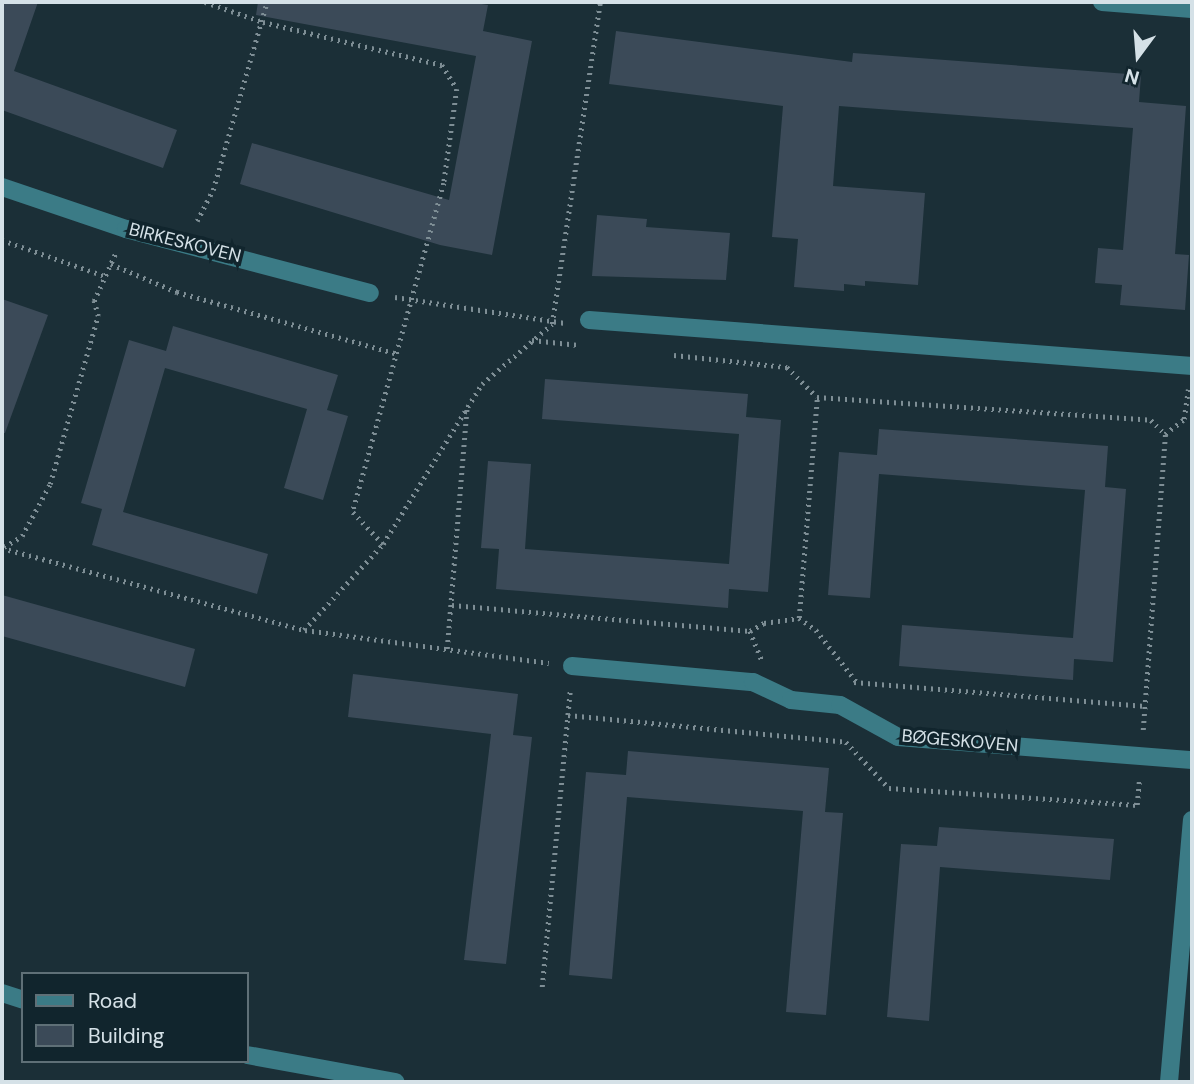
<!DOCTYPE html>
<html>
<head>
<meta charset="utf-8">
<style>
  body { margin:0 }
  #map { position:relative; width:1194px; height:1084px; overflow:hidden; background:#1b2f37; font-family:"DM Sans",sans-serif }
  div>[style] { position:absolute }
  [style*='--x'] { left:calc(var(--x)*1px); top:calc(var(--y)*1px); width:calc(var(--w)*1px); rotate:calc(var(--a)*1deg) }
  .building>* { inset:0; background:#3b4a58 }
  .path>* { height:4.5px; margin-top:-2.25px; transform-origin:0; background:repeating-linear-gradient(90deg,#7e8e95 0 2px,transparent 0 7px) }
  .minor>* { height:18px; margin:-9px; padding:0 9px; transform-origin:9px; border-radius:9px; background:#3b7b86 }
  span { translate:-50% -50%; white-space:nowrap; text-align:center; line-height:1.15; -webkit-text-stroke:7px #11252d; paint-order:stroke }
  .street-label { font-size:18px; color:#d5e1e7 }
  .frame { position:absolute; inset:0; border:4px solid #d5e1e7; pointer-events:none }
  .legend { position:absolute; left:21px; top:972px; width:228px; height:91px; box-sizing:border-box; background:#11252d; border:2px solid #5f7077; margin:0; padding:9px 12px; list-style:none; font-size:21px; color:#d5e1e7 }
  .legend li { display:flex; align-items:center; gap:14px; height:35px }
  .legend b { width:35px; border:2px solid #5f7077 }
  .north { position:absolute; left:1103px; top:21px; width:70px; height:70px; -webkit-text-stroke:5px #11252d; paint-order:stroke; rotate:196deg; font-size:19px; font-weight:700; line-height:28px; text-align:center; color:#d5e1e7 }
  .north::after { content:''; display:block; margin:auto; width:24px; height:32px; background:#d5e1e7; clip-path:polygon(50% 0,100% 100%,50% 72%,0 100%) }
</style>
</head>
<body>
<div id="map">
  <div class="building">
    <i style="clip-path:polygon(2px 2px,38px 2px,14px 71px,177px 130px,163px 168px,2px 110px)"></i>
    <i style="clip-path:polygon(258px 2px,469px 2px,488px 5px,483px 31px,532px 41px,492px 255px,440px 245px,240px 184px,252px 143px,449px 200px,476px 56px,256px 15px)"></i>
    <i style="clip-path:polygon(616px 31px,852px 62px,853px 53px,1141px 75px,1139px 102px,1186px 106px,1175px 254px,1189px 255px,1185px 310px,1120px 305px,1122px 285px,1095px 283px,1098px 248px,1123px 250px,1133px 128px,839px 106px,833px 186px,925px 193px,918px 285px,865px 281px,865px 286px,844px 284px,844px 291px,794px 287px,798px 239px,772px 237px,783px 106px,609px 84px)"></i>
    <i style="clip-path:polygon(597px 215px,647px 219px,646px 227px,730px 233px,726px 280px,592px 276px)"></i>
    <i style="clip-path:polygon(2px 299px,48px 315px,5px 433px,2px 433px)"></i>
    <i style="clip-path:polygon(173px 326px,338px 375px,327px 410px,348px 416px,323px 500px,284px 488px,307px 409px,165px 368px,123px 512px,268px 554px,257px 594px,92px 545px,102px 509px,81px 503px,129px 340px,166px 351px)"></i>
    <i style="clip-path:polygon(545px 379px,748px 394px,746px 417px,781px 420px,768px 592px,729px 589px,728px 608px,496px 589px,499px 549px,481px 548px,488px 461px,531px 464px,525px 549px,729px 564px,739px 434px,542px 419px)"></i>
    <i style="clip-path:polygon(879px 429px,1108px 446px,1105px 487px,1126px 489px,1113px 662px,1074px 659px,1073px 680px,899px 666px,902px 625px,1073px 638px,1085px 490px,879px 474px,870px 598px,828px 595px,839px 452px,877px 455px)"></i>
    <i style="clip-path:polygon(2px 595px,195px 649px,185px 687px,2px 636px)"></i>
    <i style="clip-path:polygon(353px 674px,518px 694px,513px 735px,532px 737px,506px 964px,464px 960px,491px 734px,348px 717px)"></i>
    <i style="clip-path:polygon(628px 751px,829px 768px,825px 812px,843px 813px,826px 1015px,786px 1012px,803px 811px,627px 797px,612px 979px,569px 975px,586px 772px,626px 775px)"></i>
    <i style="clip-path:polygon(939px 827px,1114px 839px,1110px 880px,940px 867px,929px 1021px,887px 1017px,901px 844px,937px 846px)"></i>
  </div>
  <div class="path">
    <i style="--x:205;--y:2;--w:61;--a:19"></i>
    <i style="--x:263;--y:22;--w:184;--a:13.5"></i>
    <i style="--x:442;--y:65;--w:28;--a:58"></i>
    <i style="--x:457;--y:89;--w:95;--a:97.9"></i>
    <i style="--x:444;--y:183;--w:341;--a:105.5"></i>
    <i style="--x:353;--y:512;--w:44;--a:46.8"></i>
    <i style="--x:197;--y:221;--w:35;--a:-63"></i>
    <i style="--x:213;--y:190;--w:196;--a:-74"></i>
    <i style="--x:2;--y:240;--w:109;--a:19.3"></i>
    <i style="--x:111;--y:264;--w:72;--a:23"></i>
    <i style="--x:177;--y:292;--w:229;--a:15.7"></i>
    <i style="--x:395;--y:297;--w:172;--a:8.7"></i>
    <i style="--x:532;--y:340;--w:47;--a:6.1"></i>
    <i style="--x:674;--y:355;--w:114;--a:6.1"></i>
    <i style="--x:787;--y:367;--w:42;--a:45"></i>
    <i style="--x:817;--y:397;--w:335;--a:3.9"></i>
    <i style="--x:1151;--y:420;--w:20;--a:45"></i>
    <i style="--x:4;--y:547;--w:21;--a:-31"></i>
    <i style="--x:22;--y:536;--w:59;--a:-61.7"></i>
    <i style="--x:50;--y:484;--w:175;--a:-74.1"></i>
    <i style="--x:98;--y:316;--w:16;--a:-105"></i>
    <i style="--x:94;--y:301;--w:54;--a:-65.8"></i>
    <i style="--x:2;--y:548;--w:313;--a:15.2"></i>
    <i style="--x:304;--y:630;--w:117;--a:-47.4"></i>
    <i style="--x:383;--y:544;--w:188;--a:-58.3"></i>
    <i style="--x:482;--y:384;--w:92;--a:-40.6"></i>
    <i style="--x:552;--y:324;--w:326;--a:-81.5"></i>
    <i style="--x:452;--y:605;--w:299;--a:5"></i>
    <i style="--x:750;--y:631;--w:16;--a:-30"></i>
    <i style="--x:764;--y:623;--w:35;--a:-8"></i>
    <i style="--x:799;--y:618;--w:222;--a:-85.3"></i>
    <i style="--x:799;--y:618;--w:21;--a:35"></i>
    <i style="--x:816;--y:630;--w:65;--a:51.9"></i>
    <i style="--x:305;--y:630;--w:246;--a:7.7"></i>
    <i style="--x:750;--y:631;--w:31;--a:68"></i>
    <i style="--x:447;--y:649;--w:243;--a:-85.3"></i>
    <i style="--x:854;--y:682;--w:292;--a:4.7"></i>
    <i style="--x:568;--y:715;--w:279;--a:5.5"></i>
    <i style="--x:846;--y:742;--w:63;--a:46.9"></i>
    <i style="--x:889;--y:788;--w:249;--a:3.9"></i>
    <i style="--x:1137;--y:805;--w:24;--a:-85"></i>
    <i style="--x:1143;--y:730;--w:297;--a:-85.7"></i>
    <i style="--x:1165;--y:434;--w:24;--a:-38"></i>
    <i style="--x:1184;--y:419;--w:30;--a:-82"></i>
    <i style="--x:542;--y:987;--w:299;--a:-84.6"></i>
  </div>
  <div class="minor">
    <i style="--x:1102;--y:2;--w:90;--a:4.4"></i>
    <i style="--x:2;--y:187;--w:131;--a:18.7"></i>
    <i style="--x:126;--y:229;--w:252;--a:14.7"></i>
    <i style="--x:589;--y:320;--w:605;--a:4.36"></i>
    <i style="--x:572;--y:666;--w:182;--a:5.1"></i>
    <i style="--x:753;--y:682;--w:42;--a:25.3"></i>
    <i style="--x:791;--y:700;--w:49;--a:5.8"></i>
    <i style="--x:840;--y:705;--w:66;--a:28.9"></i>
    <i style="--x:898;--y:737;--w:295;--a:4.5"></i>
    <i style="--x:2;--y:993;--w:22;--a:18"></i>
    <i style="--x:247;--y:1055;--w:151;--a:10.3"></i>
    <i style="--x:1169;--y:1082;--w:263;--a:-85"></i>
  </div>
  <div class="street-label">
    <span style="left:185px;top:243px;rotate:14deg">BIRKESKOVEN</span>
    <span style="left:960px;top:741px;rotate:5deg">BØGESKOVEN</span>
  </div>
  <div class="frame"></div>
  <ul class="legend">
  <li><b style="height:9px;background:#3b7b86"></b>Road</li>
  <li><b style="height:19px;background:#3b4a58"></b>Building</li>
  </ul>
  <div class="north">N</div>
</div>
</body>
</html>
